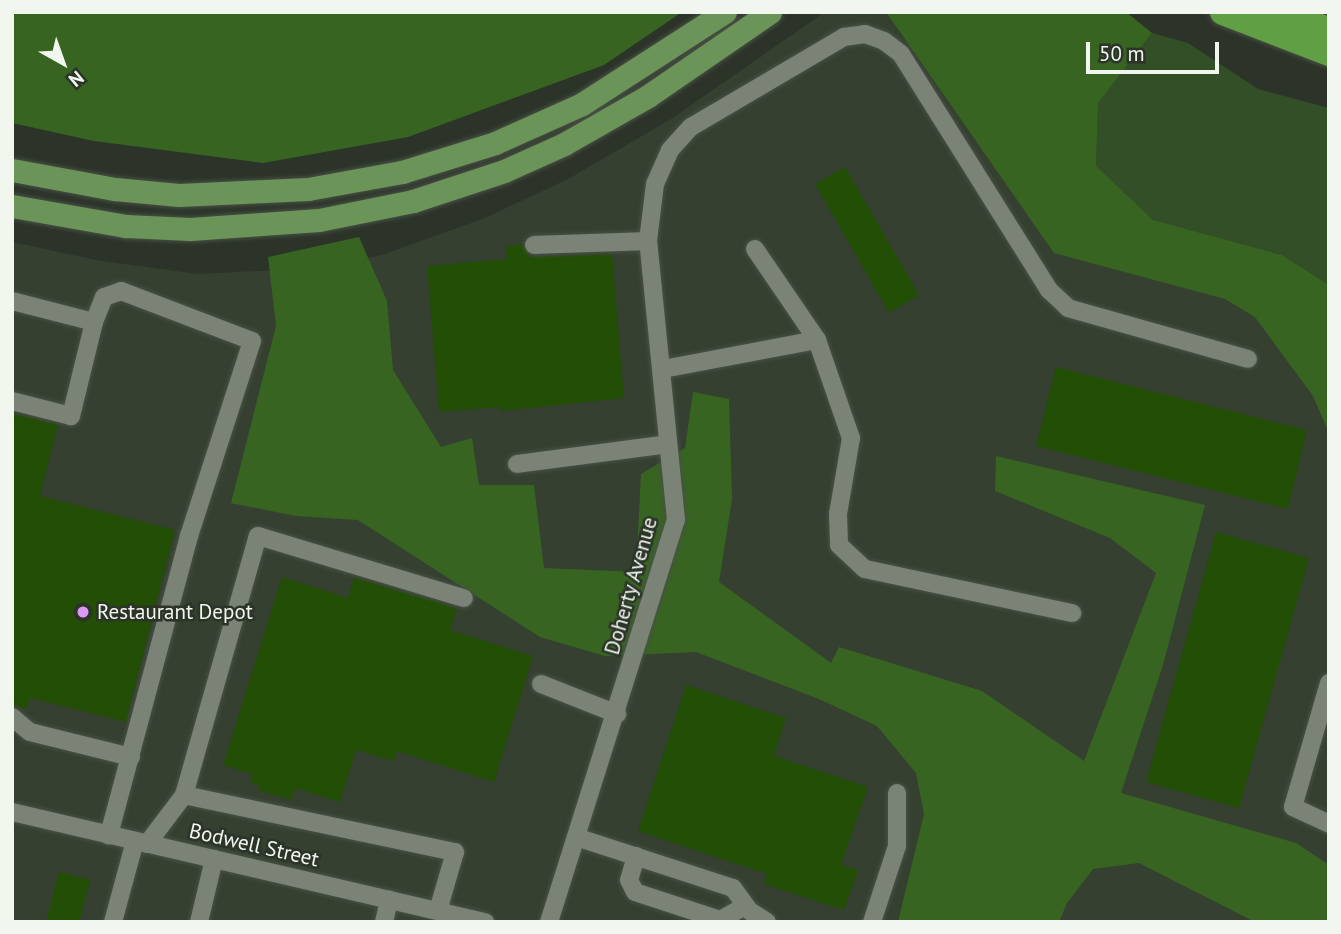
<!DOCTYPE html>
<html>
<head>
<meta charset="utf-8">
<style>
  body { margin:0 }
  #map { position:relative; width:1341px; height:934px; overflow:hidden; background:#2c3429; font-family:"PT Sans",sans-serif }
  div>[style] { position:absolute }
  [style*='--x'] { left:calc(var(--x)*1px); top:calc(var(--y)*1px); width:calc(var(--w)*1px); rotate:calc(var(--a)*1deg) }
  .built>* { inset:0; background:#354030 }
  .green>* { inset:0; background:#334f27 }
  .forest>* { inset:0; background:#376521 }
  .building>* { inset:0; background:#224e05 }
  .roads { filter:drop-shadow(0 0 2px #495046) drop-shadow(0 0 2px #495046) }
  .minor>* { height:18px; margin:-9px; padding:0 9px; transform-origin:9px; border-radius:9px; background:#7a8376 }
  .major>* { height:23px; margin:-11.5px; padding:0 11.5px; transform-origin:11.5px; border-radius:11.5px; background:#6b9458 }
  .highway>* { height:26px; margin:-13px; padding:0 13px; transform-origin:13px; border-radius:13px; background:#619f44 }
  .dots>* { width:19px; height:19px; translate:-50% -50%; box-sizing:border-box; border:4px solid #2c3429; border-radius:50% }
  span { translate:-50% -50%; white-space:nowrap; text-align:center; line-height:1.15; -webkit-text-stroke:5px #2c3429; paint-order:stroke }
  .street-label { font-size:21px; color:#f1f7ef }
  .poi-label { font-size:21px; color:#f1f7ef }
  .left { translate:0 -50%; text-align:left }
  .frame { position:absolute; inset:0; border:14px solid #f1f7ef; pointer-events:none }
  .north { position:absolute; left:28px; top:28px; width:70px; height:70px; -webkit-text-stroke:5px #2c3429; paint-order:stroke; rotate:140deg; font-size:19px; font-weight:700; line-height:28px; text-align:center; color:#f1f7ef }
  .north::after { content:''; display:block; margin:auto; width:24px; height:32px; background:#f1f7ef; clip-path:polygon(50% 0,100% 100%,50% 72%,0 100%) }
  .scale { position:absolute; left:1086px; top:42px; width:133px; height:32px; box-sizing:border-box; border:4px solid #f1f7ef; border-top:0; padding-left:9px; font-size:21px; line-height:24px; white-space:nowrap; color:#f1f7ef; -webkit-text-stroke:5px #2c3429; paint-order:stroke }
</style>
</head>
<body>
<div id="map">
  <div class="built">
    <i style="clip-path:polygon(825px 12px,1097px 12px,1125px 25px,1329px 381px,1329px 922px,12px 922px,12px 242px,101px 261px,198px 274px,319px 268px,382px 255px,485px 218px,570px 178px,671px 119px)"></i>
  </div>
  <div class="green">
    <i style="clip-path:polygon(1152px 33px,1188px 43px,1258px 89px,1329px 108px,1329px 285px,1282px 255px,1153px 220px,1096px 166px,1098px 103px)"></i>
  </div>
  <div class="forest">
    <i style="clip-path:polygon(12px 12px,682px 12px,604px 65px,408px 137px,263px 163px,94px 141px,12px 123px)"></i>
    <i style="clip-path:polygon(886px 12px,1126px 12px,1152px 33px,1098px 103px,1096px 166px,1153px 220px,1282px 255px,1329px 285px,1329px 433px,1313px 396px,1255px 317px,1225px 299px,1054px 253px)"></i>
    <i style="clip-path:polygon(359px 237px,387px 301px,393px 370px,441px 447px,472px 438px,479px 485px,534px 485px,544px 568px,636px 572px,641px 474px,685px 448px,693px 392px,729px 399px,732px 499px,719px 582px,831px 663px,839px 647px,982px 691px,1084px 761px,1156px 573px,1110px 538px,995px 491px,996px 456px,1205px 505px,1163px 665px,1121px 793px,1296px 843px,1329px 865px,1329px 922px,1255px 922px,1139px 863px,1093px 869px,1067px 903px,1059px 922px,898px 922px,924px 814px,916px 773px,877px 726px,819px 699px,696px 652px,605px 656px,540px 637px,358px 520px,296px 516px,231px 503px,276px 326px,268px 257px)"></i>
  </div>
  <div class="building">
    <i style="clip-path:polygon(845px 167px,919px 295px,889px 313px,815px 184px)"></i>
    <i style="clip-path:polygon(523px 244px,530px 257px,612px 254px,624px 398px,500px 411px,500px 407px,439px 412px,427px 266px,507px 259px,506px 246px)"></i>
    <i style="clip-path:polygon(1056px 367px,1307px 430px,1288px 509px,1036px 446px)"></i>
    <i style="clip-path:polygon(12px 413px,58px 424px,40px 496px,175px 530px,126px 722px,30px 698px,27px 709px,12px 705px)"></i>
    <i style="clip-path:polygon(1216px 532px,1309px 558px,1239px 808px,1146px 782px)"></i>
    <i style="clip-path:polygon(282px 577px,348px 598px,354px 577px,457px 608px,450px 630px,533px 656px,494px 782px,397px 751px,394px 761px,356px 750px,340px 802px,295px 788px,291px 800px,258px 790px,259px 785px,250px 782px,252px 774px,223px 765px)"></i>
    <i style="clip-path:polygon(686px 685px,786px 718px,774px 756px,868px 787px,841px 865px,858px 870px,844px 910px,764px 884px,767px 874px,638px 831px)"></i>
    <i style="clip-path:polygon(59px 872px,90px 880px,79px 922px,46px 922px)"></i>
  </div>
  <div class="roads">
    <div class="minor">
      <i style="--x:534;--y:245;--w:114;--a:-2"></i>
      <i style="--x:755;--y:249;--w:110;--a:55.7"></i>
      <i style="--x:12;--y:301;--w:85;--a:14.4"></i>
      <i style="--x:94;--y:322;--w:97;--a:103.7"></i>
      <i style="--x:71;--y:416;--w:61;--a:-165.7"></i>
      <i style="--x:94;--y:322;--w:27;--a:-68"></i>
      <i style="--x:104;--y:297;--w:18;--a:-19"></i>
      <i style="--x:121;--y:291;--w:140;--a:20.9"></i>
      <i style="--x:252;--y:341;--w:205;--a:107.9"></i>
      <i style="--x:189;--y:536;--w:310;--a:105"></i>
      <i style="--x:663;--y:369;--w:157;--a:-10.7"></i>
      <i style="--x:817;--y:340;--w:104;--a:70.9"></i>
      <i style="--x:851;--y:438;--w:77;--a:99.7"></i>
      <i style="--x:838;--y:514;--w:31;--a:88"></i>
      <i style="--x:839;--y:545;--w:35;--a:43"></i>
      <i style="--x:865;--y:569;--w:212;--a:12"></i>
      <i style="--x:517;--y:464;--w:152;--a:-7.5"></i>
      <i style="--x:1329;--y:683;--w:129;--a:106.2"></i>
      <i style="--x:1293;--y:807;--w:40;--a:25"></i>
      <i style="--x:541;--y:684;--w:82;--a:21.5"></i>
      <i style="--x:12;--y:717;--w:23;--a:40"></i>
      <i style="--x:30;--y:732;--w:104;--a:13.9"></i>
      <i style="--x:184;--y:795;--w:277;--a:11.9"></i>
      <i style="--x:455;--y:852;--w:61;--a:106.1"></i>
      <i style="--x:12;--y:812;--w:486;--a:13.1"></i>
      <i style="--x:576;--y:837;--w:165;--a:18"></i>
      <i style="--x:733;--y:888;--w:29;--a:54"></i>
      <i style="--x:750;--y:911;--w:20;--a:33"></i>
      <i style="--x:147;--y:844;--w:61;--a:-52.9"></i>
      <i style="--x:184;--y:795;--w:269;--a:-74.1"></i>
      <i style="--x:258;--y:536;--w:215;--a:16.8"></i>
      <i style="--x:636;--y:856;--w:25;--a:106"></i>
      <i style="--x:629;--y:880;--w:13;--a:63"></i>
      <i style="--x:635;--y:892;--w:89;--a:18.2"></i>
      <i style="--x:720;--y:920;--w:29;--a:-29"></i>
      <i style="--x:113;--y:922;--w:84;--a:-74.8"></i>
      <i style="--x:199;--y:922;--w:65;--a:-76.6"></i>
      <i style="--x:384;--y:922;--w:23;--a:-77"></i>
      <i style="--x:549;--y:922;--w:422;--a:-72.5"></i>
      <i style="--x:676;--y:520;--w:280;--a:-95.7"></i>
      <i style="--x:648;--y:241;--w:57;--a:-83"></i>
      <i style="--x:655;--y:184;--w:37;--a:-66"></i>
      <i style="--x:670;--y:150;--w:31;--a:-48"></i>
      <i style="--x:691;--y:127;--w:178;--a:-30.5"></i>
      <i style="--x:844;--y:37;--w:21;--a:-8"></i>
      <i style="--x:865;--y:34;--w:20;--a:20"></i>
      <i style="--x:884;--y:41;--w:21;--a:37"></i>
      <i style="--x:901;--y:54;--w:279;--a:57.9"></i>
      <i style="--x:1049;--y:290;--w:26;--a:43"></i>
      <i style="--x:1068;--y:308;--w:187;--a:15.8"></i>
      <i style="--x:872;--y:922;--w:80;--a:-71.8"></i>
      <i style="--x:897;--y:846;--w:53;--a:-90"></i>
    </div>
    <div class="major">
      <i style="--x:12;--y:170;--w:105;--a:10.5"></i>
      <i style="--x:115;--y:189;--w:64;--a:5.4"></i>
      <i style="--x:179;--y:195;--w:129;--a:-2.7"></i>
      <i style="--x:308;--y:189;--w:96;--a:-10.3"></i>
      <i style="--x:402;--y:172;--w:97;--a:-17.3"></i>
      <i style="--x:495;--y:143;--w:95;--a:-24.1"></i>
      <i style="--x:582;--y:104;--w:170;--a:-32.8"></i>
      <i style="--x:12;--y:206;--w:116;--a:10"></i>
      <i style="--x:126;--y:226;--w:64;--a:2.7"></i>
      <i style="--x:190;--y:229;--w:129;--a:-4"></i>
      <i style="--x:319;--y:220;--w:96;--a:-11.4"></i>
      <i style="--x:413;--y:201;--w:96;--a:-18.2"></i>
      <i style="--x:504;--y:171;--w:66;--a:-24.2"></i>
      <i style="--x:564;--y:144;--w:97;--a:-29.7"></i>
      <i style="--x:648;--y:96;--w:148;--a:-34.5"></i>
    </div>
    <div class="highway">
      <i style="--x:1223;--y:12;--w:114;--a:21.1"></i>
      <i style="--x:1277;--y:12;--w:55;--a:19.1"></i>
    </div>
  </div>
  <div class="dots">
    <i style="left:83px;top:612px;background:#dc99f4"></i>
  </div>
  <div class="street-label">
    <span style="left:631px;top:586px;rotate:-74deg">Doherty Avenue</span>
    <span style="left:254px;top:845px;rotate:13deg">Bodwell Street</span>
  </div>
  <div class="poi-label">
    <span class="left" style="left:97px;top:612px">Restaurant Depot</span>
  </div>
  <div class="frame"></div>
  <div class="north">N</div>
  <div class="scale">50 m</div>
</div>
</body>
</html>
